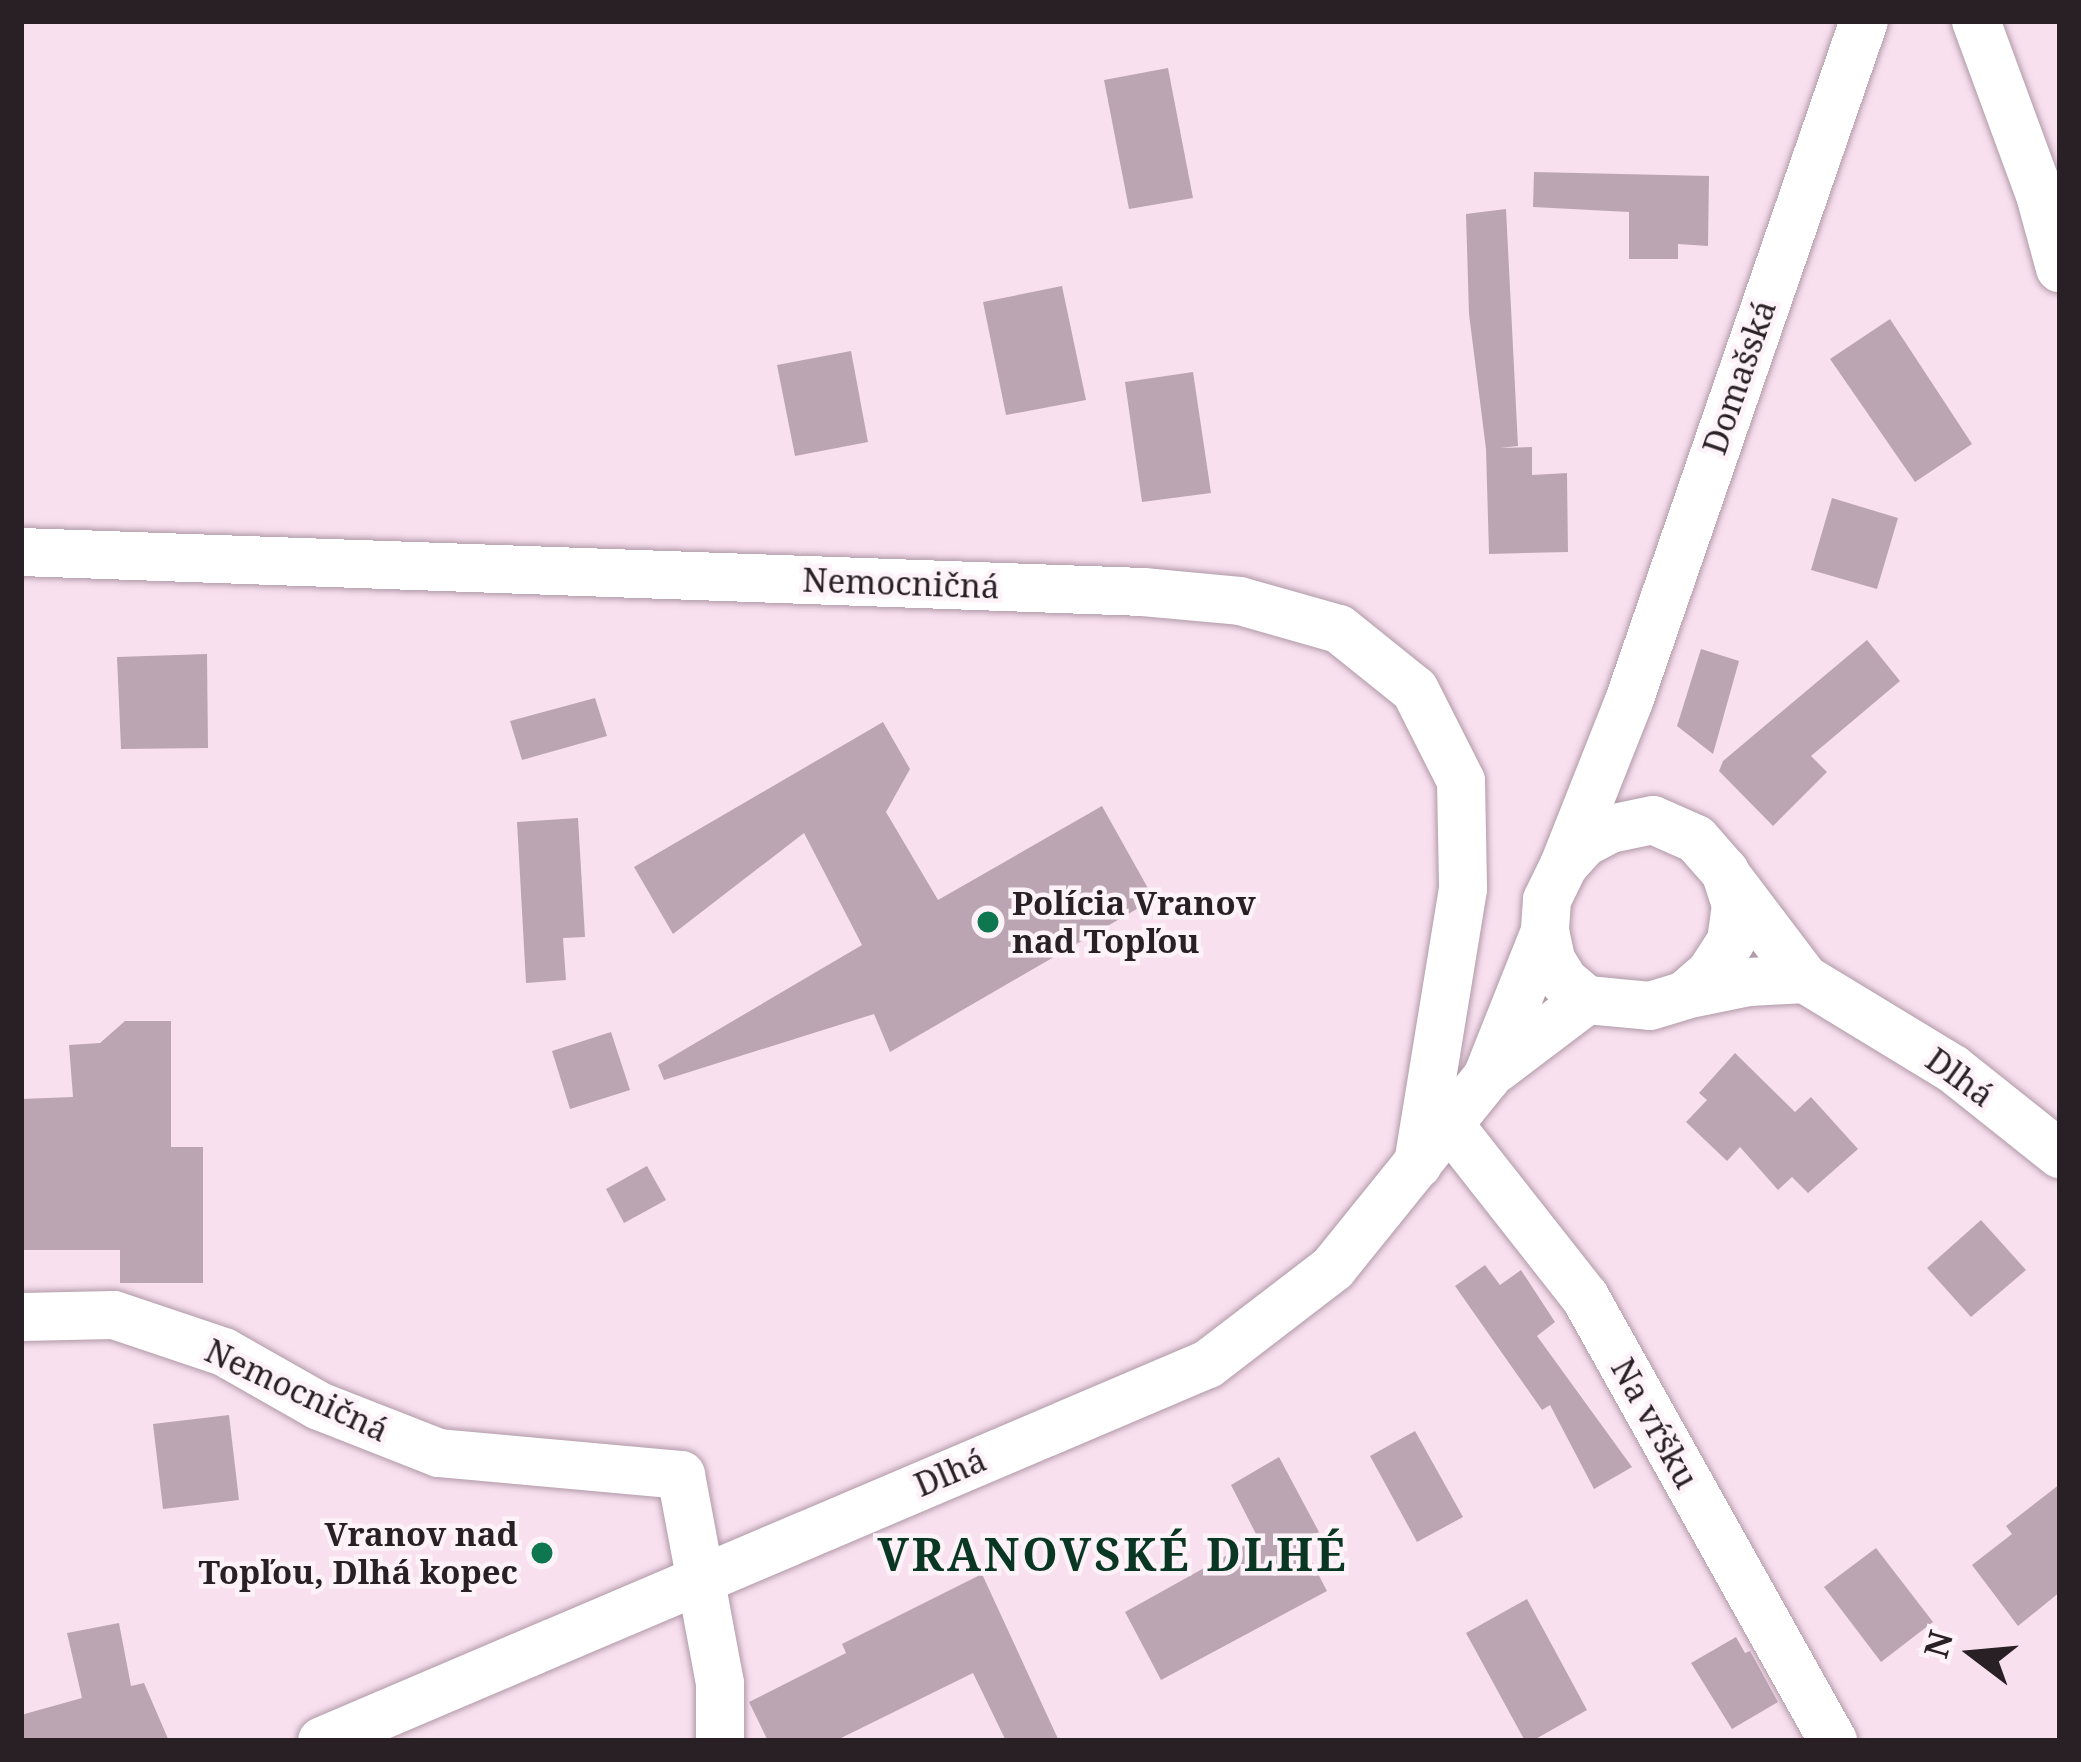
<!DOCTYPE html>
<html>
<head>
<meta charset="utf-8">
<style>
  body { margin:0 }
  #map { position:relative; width:2081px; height:1762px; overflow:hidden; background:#f9e0ef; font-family:"Noto Serif",serif }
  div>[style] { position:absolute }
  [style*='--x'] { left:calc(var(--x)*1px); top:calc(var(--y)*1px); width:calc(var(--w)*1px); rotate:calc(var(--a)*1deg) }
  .building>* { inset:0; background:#bca5b3 }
  .roads { filter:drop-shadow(0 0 3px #b099a7) drop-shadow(0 0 3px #b099a7) }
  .minor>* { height:48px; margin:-24px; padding:0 24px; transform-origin:24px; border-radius:24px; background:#fff }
  .dots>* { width:33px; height:33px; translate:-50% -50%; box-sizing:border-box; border:6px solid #fcf2f8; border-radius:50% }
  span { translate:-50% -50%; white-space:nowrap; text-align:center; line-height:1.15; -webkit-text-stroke:9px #fcf2f8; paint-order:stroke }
  .street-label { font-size:33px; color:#292025 }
  .poi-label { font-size:33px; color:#292025; font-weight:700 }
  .left { translate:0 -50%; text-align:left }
  .right { translate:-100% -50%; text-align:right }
  .district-label { font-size:45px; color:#093724; font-weight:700; letter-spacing:3px }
  .frame { position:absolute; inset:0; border:24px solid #292025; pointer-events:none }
  .north { position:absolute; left:1913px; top:1594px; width:120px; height:120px; -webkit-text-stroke:9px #fcf2f8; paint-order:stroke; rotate:286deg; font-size:33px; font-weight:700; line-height:48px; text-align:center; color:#292025 }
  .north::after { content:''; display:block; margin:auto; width:42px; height:54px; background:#292025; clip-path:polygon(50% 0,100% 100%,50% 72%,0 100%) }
</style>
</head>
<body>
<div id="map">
  <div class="building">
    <i style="clip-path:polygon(1168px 68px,1193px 198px,1129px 209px,1104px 80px)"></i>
    <i style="clip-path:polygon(1534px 172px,1709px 176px,1708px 246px,1678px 244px,1678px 259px,1629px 259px,1629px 212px,1533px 207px)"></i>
    <i style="clip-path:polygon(1506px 209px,1518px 446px,1500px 448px,1532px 447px,1532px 475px,1567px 473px,1568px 552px,1489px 554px,1486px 449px,1469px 314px,1466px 214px)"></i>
    <i style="clip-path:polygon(1062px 286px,1086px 400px,1006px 415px,983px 302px)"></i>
    <i style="clip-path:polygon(1890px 319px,1972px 444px,1915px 482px,1830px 359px)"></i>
    <i style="clip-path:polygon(851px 351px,868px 442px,795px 456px,777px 365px)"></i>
    <i style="clip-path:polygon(1193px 372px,1211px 493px,1142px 502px,1125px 382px)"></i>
    <i style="clip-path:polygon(1832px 498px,1898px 518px,1877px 589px,1811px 570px)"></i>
    <i style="clip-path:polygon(1867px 640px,1900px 681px,1811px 756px,1827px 772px,1773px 826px,1719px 771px,1723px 761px)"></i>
    <i style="clip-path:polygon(1701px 649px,1739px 661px,1713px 754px,1677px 726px)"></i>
    <i style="clip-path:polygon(207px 654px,208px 748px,121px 749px,117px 657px)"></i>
    <i style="clip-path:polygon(595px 698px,607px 736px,522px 760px,510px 721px)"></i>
    <i style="clip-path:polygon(883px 722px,910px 769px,886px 812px,938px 900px,1102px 806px,1154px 899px,890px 1052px,874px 1014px,664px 1080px,658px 1065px,862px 945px,804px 833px,673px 934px,634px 867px)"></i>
    <i style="clip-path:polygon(578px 818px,585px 937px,563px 938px,566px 980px,526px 983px,517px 822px)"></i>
    <i style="clip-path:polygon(125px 1021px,171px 1021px,171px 1147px,203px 1147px,203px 1283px,120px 1283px,120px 1250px,21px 1250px,21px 1099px,73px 1097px,69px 1045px,100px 1043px)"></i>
    <i style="clip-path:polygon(611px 1032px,630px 1090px,570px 1109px,552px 1051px)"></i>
    <i style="clip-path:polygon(1735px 1053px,1795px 1112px,1811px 1097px,1858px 1149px,1808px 1193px,1792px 1177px,1778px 1190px,1740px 1147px,1727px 1161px,1686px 1122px,1707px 1100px,1699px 1093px)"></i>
    <i style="clip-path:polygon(647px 1166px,666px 1200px,624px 1223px,606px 1189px)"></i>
    <i style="clip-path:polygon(1981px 1220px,2026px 1270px,1971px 1317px,1927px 1268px)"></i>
    <i style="clip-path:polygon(1485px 1265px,1500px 1285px,1521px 1270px,1555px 1322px,1537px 1336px,1632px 1467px,1594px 1489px,1550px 1405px,1542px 1410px,1455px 1286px)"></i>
    <i style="clip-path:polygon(229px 1415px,239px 1500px,163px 1509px,153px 1424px)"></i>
    <i style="clip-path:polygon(1415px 1431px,1463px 1517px,1417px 1542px,1370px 1456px)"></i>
    <i style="clip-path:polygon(1279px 1457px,1319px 1532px,1301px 1541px,1327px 1591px,1161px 1680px,1125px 1612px,1258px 1538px,1231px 1485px)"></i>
    <i style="clip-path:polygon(2060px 1484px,2060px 1592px,2018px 1626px,1972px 1565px,2012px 1534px,2006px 1526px)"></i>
    <i style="clip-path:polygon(1876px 1548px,1933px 1622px,1881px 1662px,1824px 1587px)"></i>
    <i style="clip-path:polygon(982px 1574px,1059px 1741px,1006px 1741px,973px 1673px,835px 1741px,768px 1741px,749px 1702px,846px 1653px,842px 1644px)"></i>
    <i style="clip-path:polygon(1527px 1599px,1587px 1710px,1532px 1741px,1525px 1741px,1466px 1633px)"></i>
    <i style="clip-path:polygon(119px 1623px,131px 1686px,144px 1683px,169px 1741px,21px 1741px,21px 1715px,82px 1698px,67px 1633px)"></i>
    <i style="clip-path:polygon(1736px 1637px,1745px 1653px,1750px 1651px,1778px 1702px,1732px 1729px,1691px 1663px)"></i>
  </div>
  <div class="roads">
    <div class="minor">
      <i style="--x:1976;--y:21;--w:185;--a:69.8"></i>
      <i style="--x:2040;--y:195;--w:76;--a:74.7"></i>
      <i style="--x:21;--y:552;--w:1123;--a:2.04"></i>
      <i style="--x:1143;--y:592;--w:97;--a:5.3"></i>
      <i style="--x:1240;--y:601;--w:103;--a:15.8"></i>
      <i style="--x:1339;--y:629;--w:97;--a:38.8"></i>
      <i style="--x:1415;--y:690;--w:102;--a:63.2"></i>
      <i style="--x:1461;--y:781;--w:108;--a:88.9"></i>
      <i style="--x:1463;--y:889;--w:279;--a:99.3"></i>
      <i style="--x:1564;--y:865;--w:176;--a:-68.4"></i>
      <i style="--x:1629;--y:701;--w:719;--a:-70.94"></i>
      <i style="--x:1727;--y:876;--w:129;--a:52.9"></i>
      <i style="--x:1805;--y:979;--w:173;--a:31.3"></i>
      <i style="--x:1953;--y:1069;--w:137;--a:38.5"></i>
      <i style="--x:1685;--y:995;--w:65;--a:-11.5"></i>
      <i style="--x:1749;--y:982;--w:56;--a:-3.1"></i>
      <i style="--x:1496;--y:1069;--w:114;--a:-37.2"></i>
      <i style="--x:1587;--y:1000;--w:63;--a:5.4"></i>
      <i style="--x:1650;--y:1006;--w:37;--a:-17"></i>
      <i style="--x:1685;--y:995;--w:35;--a:-41"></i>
      <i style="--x:1711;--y:972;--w:37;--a:-57"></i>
      <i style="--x:1731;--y:941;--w:36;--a:-82"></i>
      <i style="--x:1736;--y:905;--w:35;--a:-108"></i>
      <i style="--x:1725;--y:872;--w:44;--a:-131.3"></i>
      <i style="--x:1696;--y:839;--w:47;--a:-156.2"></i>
      <i style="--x:1653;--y:820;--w:44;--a:168.2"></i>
      <i style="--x:1610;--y:829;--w:30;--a:152"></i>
      <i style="--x:1584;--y:843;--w:30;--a:132"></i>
      <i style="--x:1564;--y:865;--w:39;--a:116"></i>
      <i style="--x:1547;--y:900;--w:31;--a:94"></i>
      <i style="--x:1545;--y:931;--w:30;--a:78"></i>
      <i style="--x:1551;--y:960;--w:25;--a:58"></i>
      <i style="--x:1564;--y:981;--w:30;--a:40"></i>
      <i style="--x:1448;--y:1123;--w:221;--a:51.8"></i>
      <i style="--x:1585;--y:1297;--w:509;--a:60.81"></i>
      <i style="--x:21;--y:1317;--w:93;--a:-1.2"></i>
      <i style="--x:114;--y:1315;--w:116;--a:18.6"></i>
      <i style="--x:224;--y:1352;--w:109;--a:29.6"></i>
      <i style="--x:319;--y:1406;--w:129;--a:21.4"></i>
      <i style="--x:439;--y:1453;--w:243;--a:5.2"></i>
      <i style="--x:681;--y:1475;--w:212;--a:79.4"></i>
      <i style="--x:720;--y:1683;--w:58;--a:90"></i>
      <i style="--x:322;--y:1741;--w:963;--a:-23.05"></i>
      <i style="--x:1208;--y:1364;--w:158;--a:-37.5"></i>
      <i style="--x:1333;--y:1268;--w:245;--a:-51.1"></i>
      <i style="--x:1487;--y:1077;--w:157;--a:-68.3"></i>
    </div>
  </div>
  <div class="dots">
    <i style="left:988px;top:922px;background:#0f7750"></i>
    <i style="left:542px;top:1553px;background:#0f7750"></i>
  </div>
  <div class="street-label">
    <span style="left:1739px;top:377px;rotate:-71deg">Domašská</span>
    <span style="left:901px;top:583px;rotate:2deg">Nemocničná</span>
    <span style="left:1960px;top:1077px;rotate:36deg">Dlhá</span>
    <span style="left:297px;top:1390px;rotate:25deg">Nemocničná</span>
    <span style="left:1655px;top:1423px;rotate:61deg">Na vŕšku</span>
    <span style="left:950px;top:1472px;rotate:-23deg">Dlhá</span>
  </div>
  <div class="poi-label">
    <span class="left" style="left:1012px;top:922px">Polícia Vranov<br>nad Topľou</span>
    <span class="right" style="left:518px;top:1553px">Vranov nad<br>Topľou, Dlhá kopec</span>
  </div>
  <div class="district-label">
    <span style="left:1113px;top:1554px">VRANOVSKÉ DLHÉ</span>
  </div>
  <div class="frame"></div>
  <div class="north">N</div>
</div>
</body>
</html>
